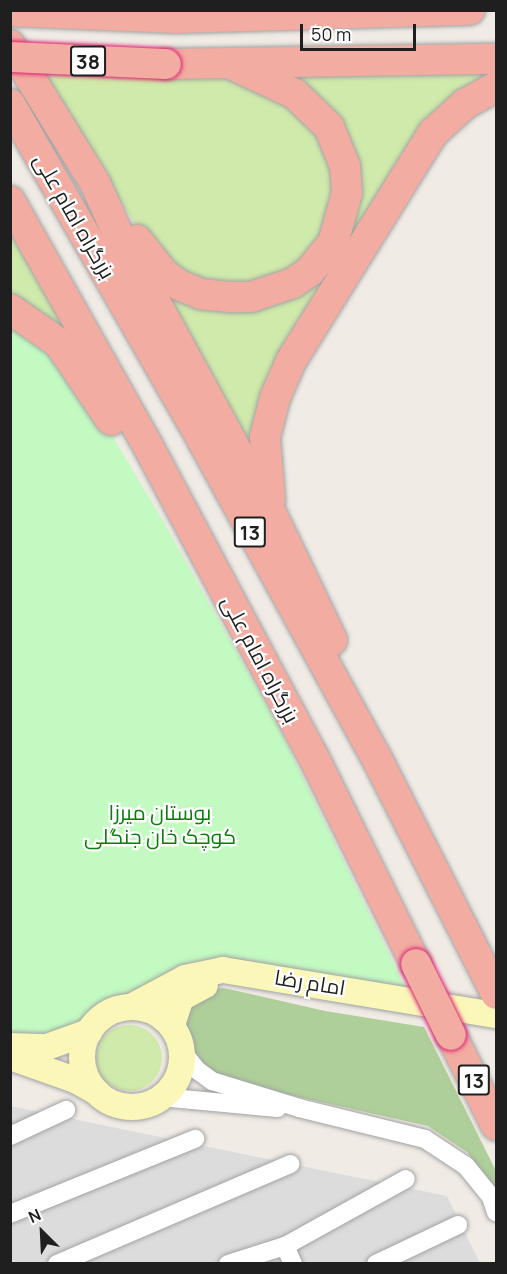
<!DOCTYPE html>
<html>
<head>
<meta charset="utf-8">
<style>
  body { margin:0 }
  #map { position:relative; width:507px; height:1274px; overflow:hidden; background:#f0ebe5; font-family:Manrope,Cairo,sans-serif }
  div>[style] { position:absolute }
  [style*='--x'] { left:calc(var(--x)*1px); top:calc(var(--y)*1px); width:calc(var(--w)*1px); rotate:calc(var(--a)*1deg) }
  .residential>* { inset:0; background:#dddcdc }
  .grass>* { inset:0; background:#cfeaaa }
  .round { border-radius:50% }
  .forest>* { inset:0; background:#aecf99 }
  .park>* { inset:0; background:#c2fac1 }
  .roads { filter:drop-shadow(0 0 2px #a3a3a3) drop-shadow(0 0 2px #a3a3a3) }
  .minor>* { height:18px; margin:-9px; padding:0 9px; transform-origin:9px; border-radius:9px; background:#fff }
  .secondary>* { height:26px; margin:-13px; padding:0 13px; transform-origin:13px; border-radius:13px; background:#faf7b8 }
  .secondary>.ring { margin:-13px; padding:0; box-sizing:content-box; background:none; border:26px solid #faf7b8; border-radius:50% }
  .trunk>* { height:30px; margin:-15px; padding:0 15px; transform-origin:15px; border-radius:15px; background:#f2aca1 }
  .bridges { filter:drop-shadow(0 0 2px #dc2373) drop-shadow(0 0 2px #dc2373) }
  .trunk-bridge>* { height:30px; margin:-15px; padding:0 15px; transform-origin:15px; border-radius:15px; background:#f2aca1 }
  span { translate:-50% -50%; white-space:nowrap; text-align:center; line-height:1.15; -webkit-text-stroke:4.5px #fff; paint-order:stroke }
  .shield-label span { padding:2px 4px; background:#fff; border:2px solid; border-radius:4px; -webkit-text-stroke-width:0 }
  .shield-label { font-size:20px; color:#1f1f1f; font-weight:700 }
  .street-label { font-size:21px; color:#1f1f1f }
  .park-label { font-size:21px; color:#0b7e0b }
  .frame { position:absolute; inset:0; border:12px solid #1f1f1f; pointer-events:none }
  .north { position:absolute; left:12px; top:1202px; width:60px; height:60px; -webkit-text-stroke:4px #fff; paint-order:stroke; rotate:336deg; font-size:16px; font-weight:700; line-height:24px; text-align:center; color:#1f1f1f }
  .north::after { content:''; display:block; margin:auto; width:21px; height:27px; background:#1f1f1f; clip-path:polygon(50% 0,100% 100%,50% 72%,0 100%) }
  .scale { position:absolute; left:300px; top:24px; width:116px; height:27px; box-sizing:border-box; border:3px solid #1f1f1f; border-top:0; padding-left:8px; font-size:18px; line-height:21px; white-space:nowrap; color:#1f1f1f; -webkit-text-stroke:4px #fff; paint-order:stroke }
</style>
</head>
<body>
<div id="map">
  <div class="residential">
    <i style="clip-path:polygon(10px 1106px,447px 1196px,480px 1263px,11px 1263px)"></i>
  </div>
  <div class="grass">
    <i style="clip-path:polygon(496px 69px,334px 275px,261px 484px,157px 277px,288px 296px,355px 183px,270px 76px)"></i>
    <i style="clip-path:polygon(39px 74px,227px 77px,280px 93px,330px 145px,333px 222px,281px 282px,193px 284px,144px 238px)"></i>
    <i style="clip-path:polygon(10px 225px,40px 275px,86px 370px,11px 303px)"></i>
    <i class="round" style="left:96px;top:1025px;width:66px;height:66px"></i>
  </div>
  <div class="forest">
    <i style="clip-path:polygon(224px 988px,325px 1011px,424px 1027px,496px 1171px,496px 1188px,467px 1152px,428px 1126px,232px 1082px,204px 1067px,185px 1039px,183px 1008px,213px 989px)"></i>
  </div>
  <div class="park">
    <i style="clip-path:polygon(11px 315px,79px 380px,163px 521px,277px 724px,408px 993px,279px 973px,110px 1004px,63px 1036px,11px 1038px)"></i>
  </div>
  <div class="roads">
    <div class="minor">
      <i style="--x:182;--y:1051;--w:24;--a:52"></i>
      <i style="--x:197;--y:1070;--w:19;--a:36"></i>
      <i style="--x:212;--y:1081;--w:91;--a:17.2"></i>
      <i style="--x:299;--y:1108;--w:130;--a:13.8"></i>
      <i style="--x:425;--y:1139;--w:49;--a:33.4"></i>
      <i style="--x:466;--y:1166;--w:40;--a:51"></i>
      <i style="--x:491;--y:1197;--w:16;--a:72"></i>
      <i style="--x:161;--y:1097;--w:117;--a:5.4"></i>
      <i style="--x:10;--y:1136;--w:62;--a:-24.9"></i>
      <i style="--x:10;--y:1214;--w:200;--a:-22.1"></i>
      <i style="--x:285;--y:1246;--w:20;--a:66"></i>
      <i style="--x:57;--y:1264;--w:254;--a:-23.2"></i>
      <i style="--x:228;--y:1264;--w:60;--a:-17.5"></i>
      <i style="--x:285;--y:1246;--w:138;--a:-29"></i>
      <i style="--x:376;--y:1264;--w:91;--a:-25.4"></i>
    </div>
    <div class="secondary">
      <i style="--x:131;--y:1007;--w:61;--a:-28.2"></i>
      <i style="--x:185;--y:978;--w:39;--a:-12"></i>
      <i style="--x:223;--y:970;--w:277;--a:9.4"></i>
      <i class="ring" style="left:82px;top:1007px;width:74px;height:74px"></i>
      <i style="--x:172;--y:1025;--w:28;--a:-72"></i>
      <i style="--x:181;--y:998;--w:27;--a:-28"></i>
      <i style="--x:10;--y:1046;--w:37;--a:2"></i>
      <i style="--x:47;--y:1047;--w:45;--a:-19.7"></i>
      <i style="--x:10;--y:1057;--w:69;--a:19.5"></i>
      <i style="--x:75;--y:1080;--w:25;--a:29"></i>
    </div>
    <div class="trunk">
      <i style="--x:10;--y:11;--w:166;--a:2.4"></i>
      <i style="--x:176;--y:18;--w:294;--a:-1.6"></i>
      <i style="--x:10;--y:45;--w:164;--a:58.4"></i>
      <i style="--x:96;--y:185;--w:54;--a:65.8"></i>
      <i style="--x:118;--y:234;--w:320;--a:61.3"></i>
      <i style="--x:272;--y:515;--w:139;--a:64.4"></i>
      <i style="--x:166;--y:64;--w:330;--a:-0.9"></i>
      <i style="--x:10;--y:104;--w:368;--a:60.2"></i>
      <i style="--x:193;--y:423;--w:379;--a:61.3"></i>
      <i style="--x:375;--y:755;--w:268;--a:63.1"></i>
      <i style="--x:10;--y:201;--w:283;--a:60.6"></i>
      <i style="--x:149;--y:448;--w:349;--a:62"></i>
      <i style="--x:313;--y:756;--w:232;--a:63.7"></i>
      <i style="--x:137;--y:240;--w:43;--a:51.5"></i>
      <i style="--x:164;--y:274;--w:19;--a:36"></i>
      <i style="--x:179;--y:285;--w:24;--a:22"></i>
      <i style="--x:201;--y:294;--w:31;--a:6"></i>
      <i style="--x:232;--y:297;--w:19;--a:0"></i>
      <i style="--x:251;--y:297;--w:44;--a:-18.4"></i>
      <i style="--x:293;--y:283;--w:21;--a:-35"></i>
      <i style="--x:310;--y:271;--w:36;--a:-51"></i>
      <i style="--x:333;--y:243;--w:52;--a:-74.4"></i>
      <i style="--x:347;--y:193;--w:27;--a:-94"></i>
      <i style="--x:345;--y:166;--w:42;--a:-112.3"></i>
      <i style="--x:329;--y:127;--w:47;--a:-135.9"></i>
      <i style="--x:295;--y:94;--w:71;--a:-154.9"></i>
      <i style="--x:10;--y:309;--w:60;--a:34.8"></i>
      <i style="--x:59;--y:343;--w:93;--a:56"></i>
      <i style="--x:270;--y:500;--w:63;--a:-94.5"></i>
      <i style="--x:265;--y:437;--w:40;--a:-75.6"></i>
      <i style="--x:275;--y:398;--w:40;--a:-66.6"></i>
      <i style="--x:291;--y:361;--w:269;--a:-58.1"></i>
      <i style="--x:433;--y:133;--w:43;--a:-42.2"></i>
      <i style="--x:465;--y:104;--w:35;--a:-29"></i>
      <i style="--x:451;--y:1035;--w:101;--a:63.4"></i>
    </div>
  </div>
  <div class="bridges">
    <div class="trunk-bridge">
      <i style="--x:10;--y:57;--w:156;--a:2.6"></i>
      <i style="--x:416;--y:964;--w:79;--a:63.8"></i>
    </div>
  </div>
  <div class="shield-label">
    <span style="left:88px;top:61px">38</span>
    <span style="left:250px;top:532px">13</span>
    <span style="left:474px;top:1080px">13</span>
  </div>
  <div class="street-label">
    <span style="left:75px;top:216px;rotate:60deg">بزرگراه امام علی</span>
    <span style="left:261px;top:659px;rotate:62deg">بزرگراه امام علی</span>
    <span style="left:310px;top:982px;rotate:9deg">امام رضا</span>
  </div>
  <div class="park-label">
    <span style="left:160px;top:824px">بوستان میرزا<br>کوچک خان جنگلی</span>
  </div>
  <div class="frame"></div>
  <div class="north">N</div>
  <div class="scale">50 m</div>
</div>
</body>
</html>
